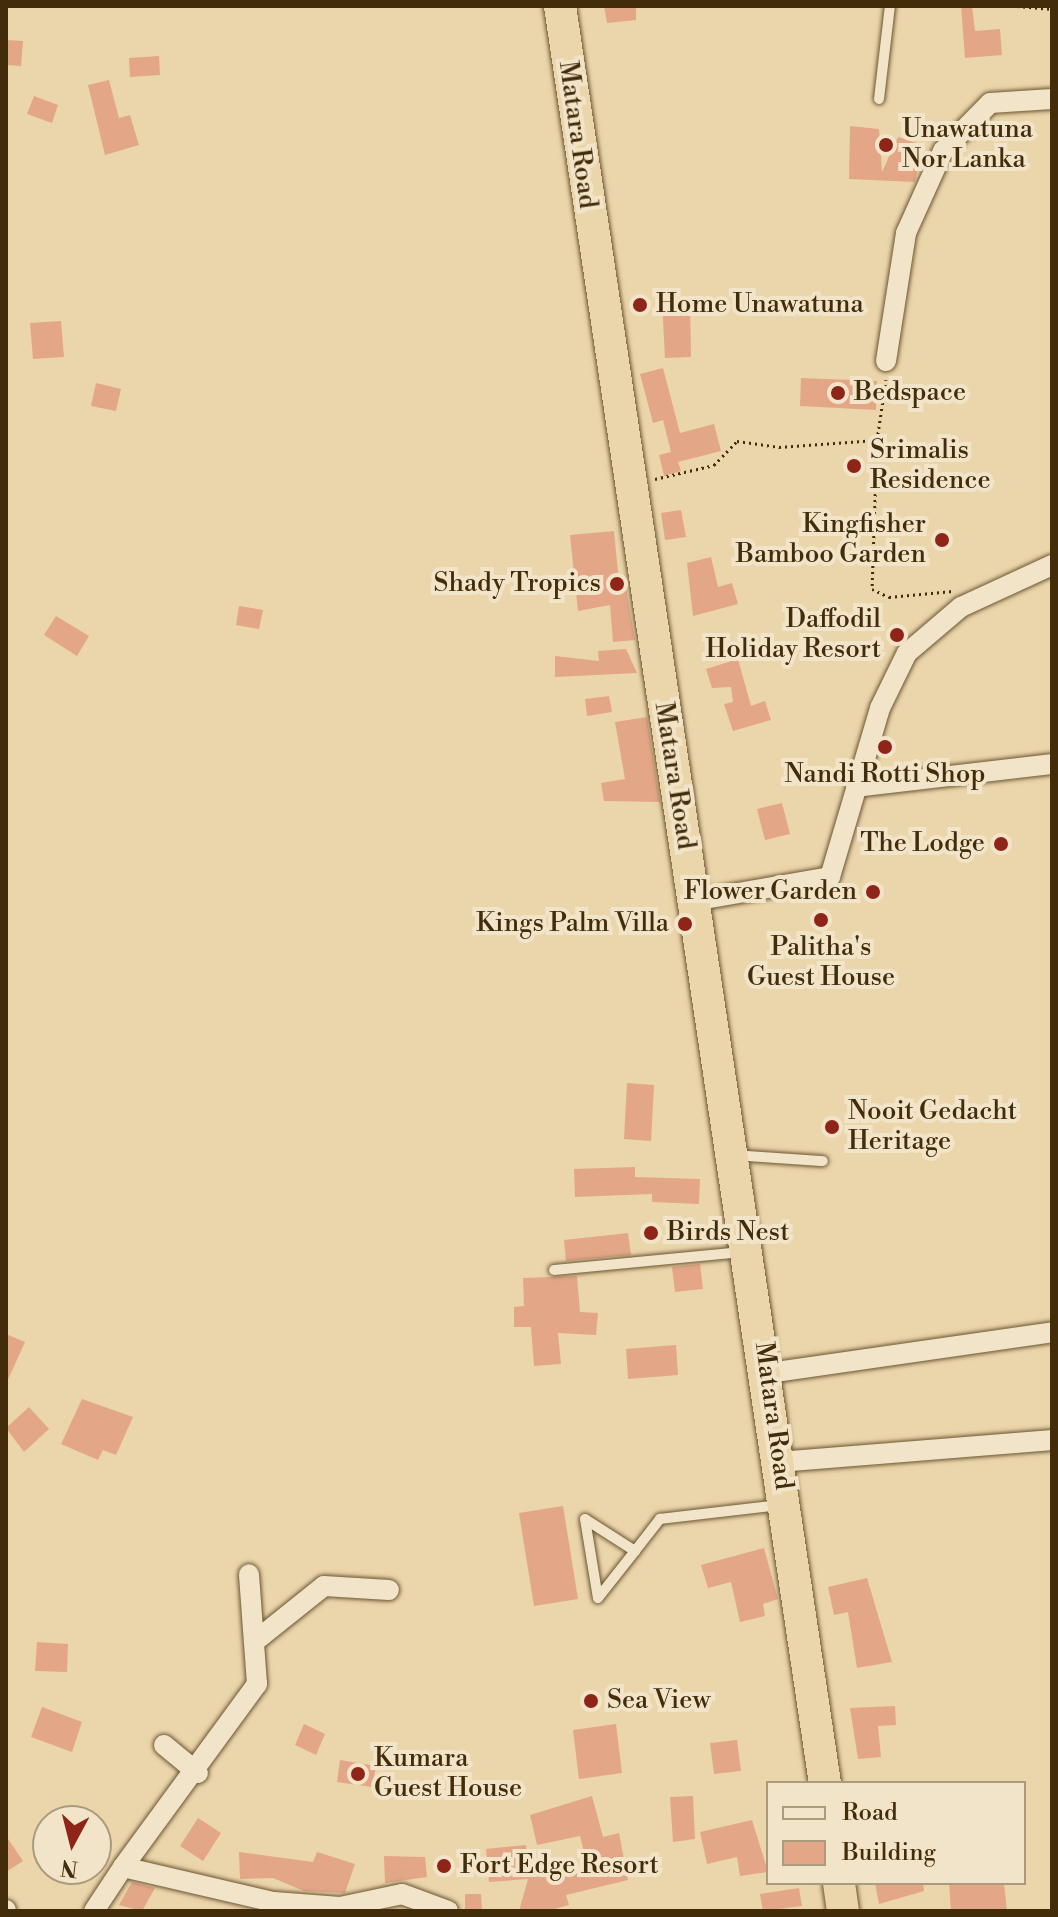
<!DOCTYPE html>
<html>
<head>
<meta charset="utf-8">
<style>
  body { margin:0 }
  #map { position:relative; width:1058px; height:1917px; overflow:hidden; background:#ebd5ab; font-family:"Libre Bodoni",serif }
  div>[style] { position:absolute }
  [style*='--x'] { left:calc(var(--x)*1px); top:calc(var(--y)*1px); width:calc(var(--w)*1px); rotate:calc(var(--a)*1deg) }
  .building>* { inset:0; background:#e3a787 }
  .path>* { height:3px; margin-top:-1.5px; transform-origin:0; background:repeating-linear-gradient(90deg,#422c0a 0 2px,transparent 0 6px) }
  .roads { filter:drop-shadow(0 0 2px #6c5632) drop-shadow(0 0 2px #6c5632) }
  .service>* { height:10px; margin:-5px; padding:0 5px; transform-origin:5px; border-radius:5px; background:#f2e4c8 }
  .minor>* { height:20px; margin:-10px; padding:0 10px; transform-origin:10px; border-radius:10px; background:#f2e4c8 }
  .trunk>* { height:32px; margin:-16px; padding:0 16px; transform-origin:16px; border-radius:16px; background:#ebd5ab }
  .dots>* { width:22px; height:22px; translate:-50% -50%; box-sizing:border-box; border:4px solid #f2e4c8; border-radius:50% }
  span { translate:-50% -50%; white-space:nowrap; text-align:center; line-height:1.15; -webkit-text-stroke:8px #f2e4c8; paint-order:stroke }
  .poi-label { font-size:26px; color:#422c0a }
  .left { translate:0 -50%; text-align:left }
  .right { translate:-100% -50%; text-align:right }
  .street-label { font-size:26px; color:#422c0a }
  .frame { position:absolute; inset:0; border:8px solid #422c0a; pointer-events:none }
  .legend { position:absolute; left:766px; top:1781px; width:260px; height:104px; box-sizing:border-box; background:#f2e4c8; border:2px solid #ac9a7c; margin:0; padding:10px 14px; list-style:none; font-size:24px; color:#422c0a }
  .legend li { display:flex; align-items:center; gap:16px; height:40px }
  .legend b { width:40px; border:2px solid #ac9a7c }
  .north { position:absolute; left:32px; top:1805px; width:80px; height:80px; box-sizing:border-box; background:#f2e4c8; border:2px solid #ac9a7c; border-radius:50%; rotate:187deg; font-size:22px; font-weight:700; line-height:32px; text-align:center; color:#422c0a }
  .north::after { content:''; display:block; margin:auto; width:28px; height:36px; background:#8f2418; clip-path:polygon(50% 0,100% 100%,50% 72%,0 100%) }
</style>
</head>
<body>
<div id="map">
  <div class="building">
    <i style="clip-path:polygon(604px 6px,636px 6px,636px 20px,607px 23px)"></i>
    <i style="clip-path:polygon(961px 6px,972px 6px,975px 31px,1000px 29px,1002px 55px,965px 58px)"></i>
    <i style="clip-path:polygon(6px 40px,23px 41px,21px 66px,6px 65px)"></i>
    <i style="clip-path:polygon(159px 56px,160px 75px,130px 77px,129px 58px)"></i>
    <i style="clip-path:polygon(109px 80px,119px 118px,130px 115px,139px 145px,105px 155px,88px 85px)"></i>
    <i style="clip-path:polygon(34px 96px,58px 105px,52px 123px,27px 114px)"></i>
    <i style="clip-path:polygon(850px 126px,879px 129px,882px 172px,898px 137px,923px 145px,915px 182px,849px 179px)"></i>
    <i style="clip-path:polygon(690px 299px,691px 357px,665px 358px,662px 301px)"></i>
    <i style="clip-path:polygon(61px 321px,64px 357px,33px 359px,30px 323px)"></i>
    <i style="clip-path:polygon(663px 368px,680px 433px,714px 424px,721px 451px,678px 462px,681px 471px,664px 476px,659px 455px,671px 452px,663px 420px,653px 423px,640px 374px)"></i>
    <i style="clip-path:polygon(801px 378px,877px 381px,876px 410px,800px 406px)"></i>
    <i style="clip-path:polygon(96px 383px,121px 389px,116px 411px,91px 406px)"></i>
    <i style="clip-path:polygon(681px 510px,686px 537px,665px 540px,661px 513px)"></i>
    <i style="clip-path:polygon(614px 531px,619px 582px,625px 581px,635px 640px,613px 642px,610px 605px,578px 611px,570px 535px)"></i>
    <i style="clip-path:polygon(711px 557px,718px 587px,732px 583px,738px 604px,693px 616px,687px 563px)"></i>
    <i style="clip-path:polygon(239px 606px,263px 610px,259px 629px,236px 625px)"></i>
    <i style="clip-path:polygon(56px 616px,89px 636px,77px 656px,44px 635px)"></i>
    <i style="clip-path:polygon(626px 649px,637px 673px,555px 677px,555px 656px,599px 661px,598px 651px)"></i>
    <i style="clip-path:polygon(738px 659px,751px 706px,765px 701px,771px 720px,733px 731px,724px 704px,733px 702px,731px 687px,712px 688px,706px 669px)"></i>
    <i style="clip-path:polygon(609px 696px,612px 712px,587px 716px,585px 699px)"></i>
    <i style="clip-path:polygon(647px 717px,660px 802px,604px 801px,601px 783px,625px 779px,615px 722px)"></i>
    <i style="clip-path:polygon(782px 803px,790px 834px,765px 840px,757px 809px)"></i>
    <i style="clip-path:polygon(627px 1083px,654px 1085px,651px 1141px,624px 1139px)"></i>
    <i style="clip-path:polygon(635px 1167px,635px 1177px,700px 1179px,699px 1204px,652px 1202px,652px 1194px,575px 1197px,574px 1169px)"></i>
    <i style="clip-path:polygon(628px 1233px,631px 1255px,566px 1261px,564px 1240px)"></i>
    <i style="clip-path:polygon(700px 1264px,703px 1289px,675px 1292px,672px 1267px)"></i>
    <i style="clip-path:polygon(577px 1276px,580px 1312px,598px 1313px,596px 1335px,558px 1333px,561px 1364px,534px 1366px,531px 1327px,514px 1327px,514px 1307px,524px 1306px,523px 1278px)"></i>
    <i style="clip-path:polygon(6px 1334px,25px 1342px,6px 1384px)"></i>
    <i style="clip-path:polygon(676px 1345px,678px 1375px,628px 1379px,626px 1349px)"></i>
    <i style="clip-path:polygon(82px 1399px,133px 1417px,116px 1455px,103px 1450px,98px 1460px,61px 1444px)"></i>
    <i style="clip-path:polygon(29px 1407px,49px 1429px,24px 1452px,6px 1428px)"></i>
    <i style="clip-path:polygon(563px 1506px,578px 1599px,534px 1606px,519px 1513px)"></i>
    <i style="clip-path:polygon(764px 1548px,778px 1599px,763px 1604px,765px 1616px,740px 1622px,731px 1582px,708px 1588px,701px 1565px)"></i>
    <i style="clip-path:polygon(867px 1578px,892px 1662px,857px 1668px,848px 1612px,834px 1615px,828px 1587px)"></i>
    <i style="clip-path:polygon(37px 1642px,68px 1644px,67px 1672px,35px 1671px)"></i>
    <i style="clip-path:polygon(895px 1706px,896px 1725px,878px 1726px,881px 1757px,858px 1759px,850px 1708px)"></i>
    <i style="clip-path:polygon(42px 1707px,82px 1722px,72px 1752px,31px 1737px)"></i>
    <i style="clip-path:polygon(304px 1724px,325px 1734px,316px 1755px,295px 1745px)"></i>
    <i style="clip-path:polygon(616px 1724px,622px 1773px,579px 1779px,573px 1730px)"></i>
    <i style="clip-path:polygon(737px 1740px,741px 1771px,714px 1774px,710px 1743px)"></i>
    <i style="clip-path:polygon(340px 1760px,376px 1766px,372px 1787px,337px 1782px)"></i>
    <i style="clip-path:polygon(592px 1796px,603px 1837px,619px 1833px,628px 1880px,566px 1895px,569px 1905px,547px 1911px,519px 1911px,528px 1879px,489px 1882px,486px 1849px,526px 1845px,529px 1876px,588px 1868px,580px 1836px,537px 1845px,530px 1815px)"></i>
    <i style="clip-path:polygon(693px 1796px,695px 1839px,673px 1842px,670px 1797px)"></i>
    <i style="clip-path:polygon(198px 1818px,221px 1833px,203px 1861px,180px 1846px)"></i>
    <i style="clip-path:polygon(752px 1820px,768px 1872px,740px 1876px,737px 1857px,707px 1864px,700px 1832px)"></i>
    <i style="clip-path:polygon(6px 1836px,23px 1861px,6px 1872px)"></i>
    <i style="clip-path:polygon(239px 1852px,313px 1862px,317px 1852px,355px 1864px,345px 1893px,304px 1891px,273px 1878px,240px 1879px)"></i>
    <i style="clip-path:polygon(384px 1856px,425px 1857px,427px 1877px,385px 1883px)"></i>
    <i style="clip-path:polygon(132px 1882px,155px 1888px,142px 1911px,119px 1905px)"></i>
    <i style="clip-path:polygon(875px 1883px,923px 1883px,924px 1891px,879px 1904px)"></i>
    <i style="clip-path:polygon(949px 1883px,1004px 1883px,1007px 1911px,951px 1911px)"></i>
    <i style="clip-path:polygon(799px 1888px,802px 1906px,763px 1911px,760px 1894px)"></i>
    <i style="clip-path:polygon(465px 1894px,481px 1894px,482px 1911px,465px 1911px)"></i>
  </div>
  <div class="path">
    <i style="--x:940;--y:6;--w:12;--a:0"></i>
    <i style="--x:1017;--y:6;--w:35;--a:5"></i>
    <i style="--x:877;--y:440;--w:61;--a:-81.5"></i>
    <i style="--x:655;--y:479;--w:61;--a:-13.3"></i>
    <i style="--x:714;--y:465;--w:33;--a:-46"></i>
    <i style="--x:737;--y:441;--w:42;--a:8.1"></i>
    <i style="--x:779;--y:447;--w:98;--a:-4.1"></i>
    <i style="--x:877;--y:440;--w:149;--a:91.9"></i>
    <i style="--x:872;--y:589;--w:19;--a:25"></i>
    <i style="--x:889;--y:597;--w:64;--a:-5.4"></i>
  </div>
  <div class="roads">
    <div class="service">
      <i style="--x:879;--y:99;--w:94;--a:-83.3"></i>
      <i style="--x:734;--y:1155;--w:89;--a:3.9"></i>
      <i style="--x:554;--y:1270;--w:189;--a:-5.5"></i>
      <i style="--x:635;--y:1551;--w:59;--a:-147.4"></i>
      <i style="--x:585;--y:1519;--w:80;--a:80.7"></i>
      <i style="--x:598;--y:1598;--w:60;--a:-51.8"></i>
      <i style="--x:635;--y:1551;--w:41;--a:-52"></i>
      <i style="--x:660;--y:1519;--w:120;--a:-6.7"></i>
    </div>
    <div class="minor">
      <i style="--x:886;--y:361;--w:130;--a:-81.1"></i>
      <i style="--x:906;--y:233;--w:90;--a:-65.7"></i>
      <i style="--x:943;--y:151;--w:67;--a:-45.6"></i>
      <i style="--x:990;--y:103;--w:62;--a:-3.7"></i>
      <i style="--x:856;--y:787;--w:197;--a:-6.7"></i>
      <i style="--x:693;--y:901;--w:139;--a:-9.9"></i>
      <i style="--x:830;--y:877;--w:176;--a:-73.5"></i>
      <i style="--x:880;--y:708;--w:61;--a:-63.9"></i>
      <i style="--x:907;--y:653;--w:71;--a:-40.4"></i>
      <i style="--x:961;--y:607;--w:100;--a:-24.8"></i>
      <i style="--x:769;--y:1373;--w:286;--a:-8.2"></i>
      <i style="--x:779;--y:1462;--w:274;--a:-4.6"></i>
      <i style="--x:259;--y:1638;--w:83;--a:-38.7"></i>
      <i style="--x:324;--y:1586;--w:65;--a:3.5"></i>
      <i style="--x:164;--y:1745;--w:44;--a:39.5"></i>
      <i style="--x:123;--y:1867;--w:227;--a:-53.8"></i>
      <i style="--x:257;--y:1684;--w:110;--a:-94.2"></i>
      <i style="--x:6;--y:1910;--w:1;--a:90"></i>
      <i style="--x:94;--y:1911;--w:53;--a:-56.6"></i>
      <i style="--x:123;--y:1867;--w:155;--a:13.1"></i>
      <i style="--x:274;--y:1902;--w:66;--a:4.3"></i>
      <i style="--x:340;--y:1907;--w:63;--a:-11.8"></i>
      <i style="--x:402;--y:1894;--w:49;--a:20.3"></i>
    </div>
    <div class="trunk">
      <i style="--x:560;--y:6;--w:1797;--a:81.52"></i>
      <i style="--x:839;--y:1883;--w:28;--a:82"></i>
    </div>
  </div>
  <div class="dots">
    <i style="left:886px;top:145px;background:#8f2418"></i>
    <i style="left:640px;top:305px;background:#8f2418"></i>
    <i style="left:838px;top:393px;background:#8f2418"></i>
    <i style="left:854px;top:466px;background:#8f2418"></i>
    <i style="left:942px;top:540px;background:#8f2418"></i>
    <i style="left:617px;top:584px;background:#8f2418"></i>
    <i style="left:897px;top:635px;background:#8f2418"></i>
    <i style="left:885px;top:747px;background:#8f2418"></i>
    <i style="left:1001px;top:844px;background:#8f2418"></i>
    <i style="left:873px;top:892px;background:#8f2418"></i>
    <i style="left:821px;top:920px;background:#8f2418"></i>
    <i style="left:685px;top:924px;background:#8f2418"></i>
    <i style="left:832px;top:1127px;background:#8f2418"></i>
    <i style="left:651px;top:1233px;background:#8f2418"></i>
    <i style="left:591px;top:1701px;background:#8f2418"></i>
    <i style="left:358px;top:1774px;background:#8f2418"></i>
    <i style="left:444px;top:1866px;background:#8f2418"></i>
  </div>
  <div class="poi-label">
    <span class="left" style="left:902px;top:145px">Unawatuna<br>Nor Lanka</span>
    <span class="left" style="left:656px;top:305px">Home Unawatuna</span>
    <span class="left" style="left:854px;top:393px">Bedspace</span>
    <span class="left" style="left:870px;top:466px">Srimalis<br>Residence</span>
    <span class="right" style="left:926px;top:540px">Kingfisher<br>Bamboo Garden</span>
    <span class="right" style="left:601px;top:584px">Shady Tropics</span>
    <span class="right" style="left:881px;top:635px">Daffodil<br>Holiday Resort</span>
    <span style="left:885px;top:775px">Nandi Rotti Shop</span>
    <span class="right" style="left:985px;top:844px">The Lodge</span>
    <span class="right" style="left:857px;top:892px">Flower Garden</span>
    <span class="right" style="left:669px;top:924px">Kings Palm Villa</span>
    <span style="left:821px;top:963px">Palitha's<br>Guest House</span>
    <span class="left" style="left:848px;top:1127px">Nooit Gedacht<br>Heritage</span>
    <span class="left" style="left:667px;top:1233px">Birds Nest</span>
    <span class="left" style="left:607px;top:1701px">Sea View</span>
    <span class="left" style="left:374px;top:1774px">Kumara<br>Guest House</span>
    <span class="left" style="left:460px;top:1866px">Fort Edge Resort</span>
  </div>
  <div class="street-label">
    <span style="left:577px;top:135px;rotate:82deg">Matara Road</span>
    <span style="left:674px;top:776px;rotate:81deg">Matara Road</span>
    <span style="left:773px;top:1416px;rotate:82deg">Matara Road</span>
  </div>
  <div class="frame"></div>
  <ul class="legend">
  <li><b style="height:10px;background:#f2e4c8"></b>Road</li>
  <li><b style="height:22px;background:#e3a787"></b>Building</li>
  </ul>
  <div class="north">N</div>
</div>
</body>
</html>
